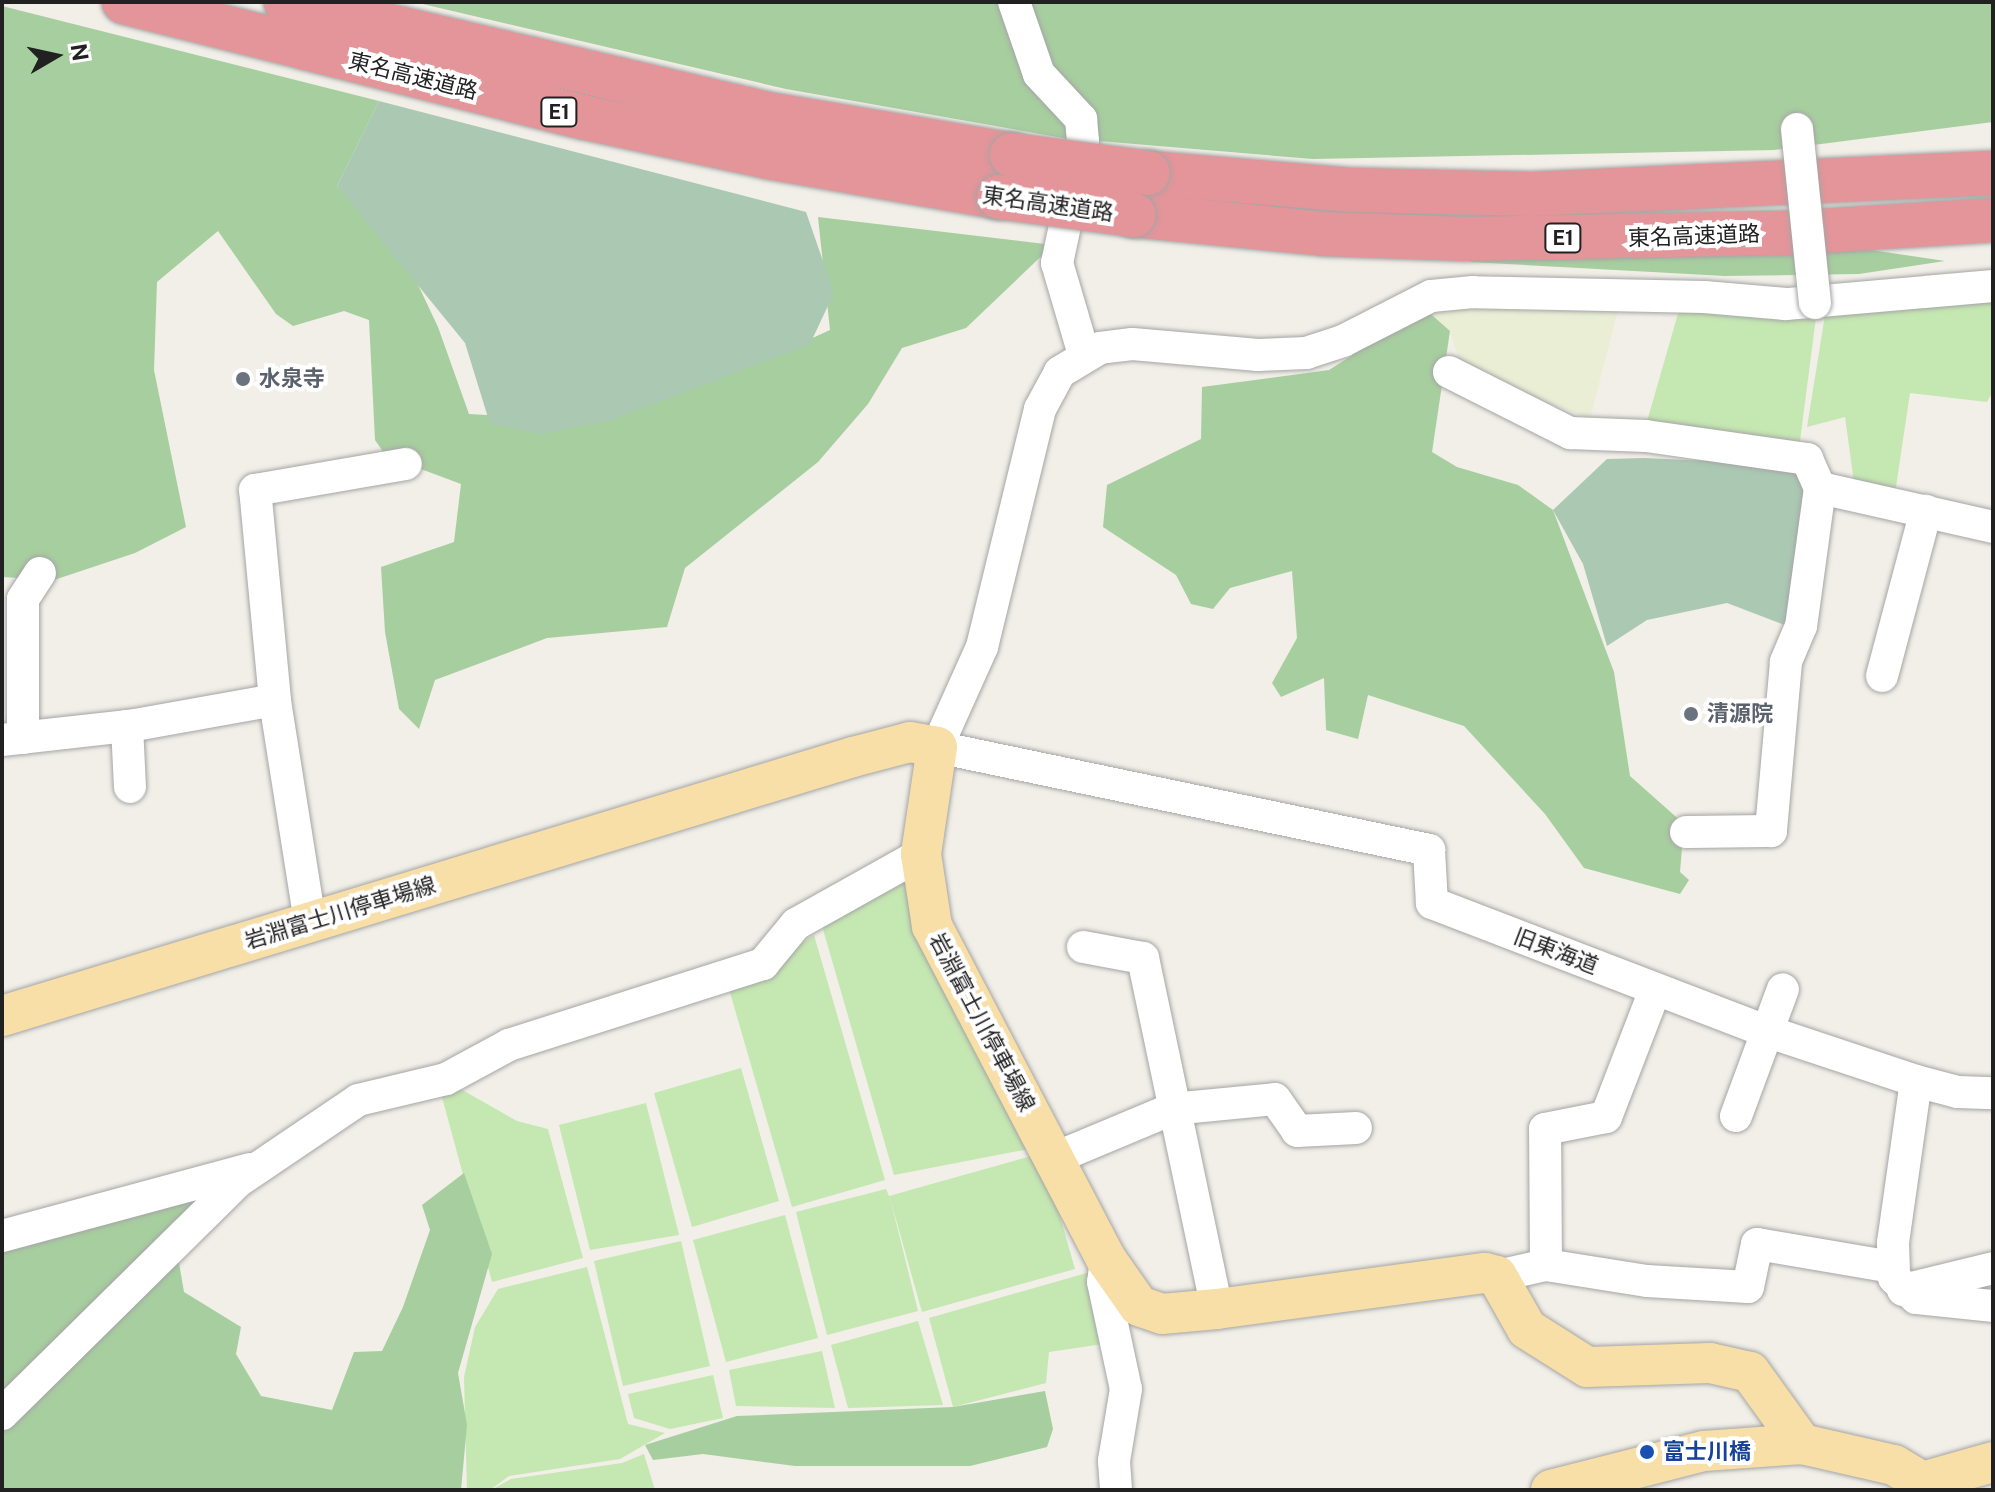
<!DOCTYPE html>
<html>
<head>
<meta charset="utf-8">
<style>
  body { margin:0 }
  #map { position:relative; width:1995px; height:1492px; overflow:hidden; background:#f1efe8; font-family:"Public Sans","Noto Sans JP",sans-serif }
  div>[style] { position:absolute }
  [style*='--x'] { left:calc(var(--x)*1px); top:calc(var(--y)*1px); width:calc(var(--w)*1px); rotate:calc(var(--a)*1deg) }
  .farmland>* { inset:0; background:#e9eed5 }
  .grass>* { inset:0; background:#c5e7b2 }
  .forest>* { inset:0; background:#a7ce9f }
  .cemetery>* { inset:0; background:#abc8b3 }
  .roads { filter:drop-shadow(0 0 2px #a5a5a5) drop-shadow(0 0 2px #a5a5a5) }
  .minor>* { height:32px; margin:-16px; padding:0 16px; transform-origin:16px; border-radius:16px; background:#fff }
  .major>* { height:40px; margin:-20px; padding:0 20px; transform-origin:20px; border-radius:20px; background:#f7dfa7 }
  .highway>* { height:44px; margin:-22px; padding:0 22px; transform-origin:22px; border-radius:22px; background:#e39599 }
  .bridges { filter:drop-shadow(0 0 2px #a5a5a5) drop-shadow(0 0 2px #a5a5a5) }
  .minor-bridge>* { height:32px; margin:-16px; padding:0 16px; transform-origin:16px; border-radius:16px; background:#fff }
  .highway-bridge>* { height:44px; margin:-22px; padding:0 22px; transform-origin:22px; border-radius:22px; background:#e39599 }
  .dots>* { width:22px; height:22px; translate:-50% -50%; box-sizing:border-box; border:4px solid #fff; border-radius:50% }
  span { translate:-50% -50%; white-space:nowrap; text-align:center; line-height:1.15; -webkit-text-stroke:8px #fff; paint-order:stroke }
  .shield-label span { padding:2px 6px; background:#fff; border:2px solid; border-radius:6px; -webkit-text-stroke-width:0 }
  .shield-label { font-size:20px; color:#212121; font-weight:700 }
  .street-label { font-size:22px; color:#212121 }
  .worship-label { font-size:22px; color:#5b616d; font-weight:700 }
  .left { translate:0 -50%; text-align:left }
  .transit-label { font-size:22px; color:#164399; font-weight:700 }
  .frame { position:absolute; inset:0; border:4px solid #212121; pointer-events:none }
  .north { position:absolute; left:16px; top:16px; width:80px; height:80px; -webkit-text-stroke:6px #fff; paint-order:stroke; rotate:81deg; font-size:22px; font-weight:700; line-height:32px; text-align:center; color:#212121 }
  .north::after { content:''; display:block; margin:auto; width:28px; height:36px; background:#212121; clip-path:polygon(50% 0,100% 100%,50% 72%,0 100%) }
</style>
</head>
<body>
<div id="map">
  <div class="farmland">
    <i style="clip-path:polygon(1456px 304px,1618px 310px,1590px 418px,1477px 377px,1460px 364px,1450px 331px,1425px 310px)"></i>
  </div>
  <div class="grass">
    <i style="clip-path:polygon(1993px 298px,1993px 391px,1987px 402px,1910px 393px,1894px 500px,1855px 490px,1845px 417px,1807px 427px,1825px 315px)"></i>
    <i style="clip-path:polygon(1679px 310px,1817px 310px,1798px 456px,1646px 425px)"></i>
    <i style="clip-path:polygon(913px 868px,1034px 1148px,894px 1175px,818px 912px)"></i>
    <i style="clip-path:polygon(814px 935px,885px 1180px,792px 1207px,729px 989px)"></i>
    <i style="clip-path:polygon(741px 1068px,779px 1201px,692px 1227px,654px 1093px)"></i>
    <i style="clip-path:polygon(450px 1083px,517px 1121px,548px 1129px,583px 1258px,492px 1282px,439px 1086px)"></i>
    <i style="clip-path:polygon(646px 1103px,679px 1235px,590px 1250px,559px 1125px)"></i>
    <i style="clip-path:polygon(1042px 1153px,1075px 1269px,922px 1312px,890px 1198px,918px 1311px,827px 1335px,796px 1212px,886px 1189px,889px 1196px)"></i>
    <i style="clip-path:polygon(785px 1215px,818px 1338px,726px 1362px,693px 1240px)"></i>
    <i style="clip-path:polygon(681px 1241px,710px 1366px,623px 1386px,594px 1261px)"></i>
    <i style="clip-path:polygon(587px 1267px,628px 1424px,665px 1433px,620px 1459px,509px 1476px,490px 1490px,467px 1490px,464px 1377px,475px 1327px,498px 1289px)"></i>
    <i style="clip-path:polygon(1090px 1272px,1103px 1344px,1049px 1352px,1046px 1383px,953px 1407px,929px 1318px)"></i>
    <i style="clip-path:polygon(918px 1321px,943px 1405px,848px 1408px,831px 1345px)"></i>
    <i style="clip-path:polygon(822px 1351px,835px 1408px,736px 1406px,729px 1370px)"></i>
    <i style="clip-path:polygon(713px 1375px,723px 1418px,670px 1429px,634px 1418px,628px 1394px)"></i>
    <i style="clip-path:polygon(644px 1454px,655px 1490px,491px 1490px,511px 1479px,622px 1463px)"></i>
  </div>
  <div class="forest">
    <i style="clip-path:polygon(414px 2px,1993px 2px,1993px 122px,1774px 150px,1313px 159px,1063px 138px,786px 89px)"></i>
    <i style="clip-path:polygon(2px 6px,379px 101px,337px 186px,403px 253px,438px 327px,469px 414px,521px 417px,751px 366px,830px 330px,818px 217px,1053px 245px,966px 328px,902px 348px,868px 404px,818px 462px,685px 568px,667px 627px,547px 638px,435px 680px,419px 729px,399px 709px,385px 632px,381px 567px,454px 542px,461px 484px,386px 456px,375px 440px,369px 320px,344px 311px,293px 326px,276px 314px,218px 231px,157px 282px,154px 370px,186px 527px,135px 553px,54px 580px,2px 577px)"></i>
    <i style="clip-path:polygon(1858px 248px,1945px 261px,1859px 274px,1725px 276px,1471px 262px,1473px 254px)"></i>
    <i style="clip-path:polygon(1425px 309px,1450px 331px,1432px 452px,1457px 467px,1518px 485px,1553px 510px,1614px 672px,1630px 776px,1684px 824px,1680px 872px,1689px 880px,1680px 894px,1584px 868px,1545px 814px,1464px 726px,1368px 695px,1358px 739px,1326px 730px,1324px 678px,1281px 697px,1272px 683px,1297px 638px,1292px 571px,1230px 588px,1213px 609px,1191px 604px,1176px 575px,1103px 527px,1107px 485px,1201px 439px,1202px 387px,1329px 370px)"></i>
    <i style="clip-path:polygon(464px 1173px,492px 1254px,458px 1373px,467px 1425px,461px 1490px,2px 1490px,2px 1244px,209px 1180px,178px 1257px,184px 1292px,241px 1327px,236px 1354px,261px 1396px,332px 1410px,354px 1352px,382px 1351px,403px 1307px,430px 1230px,422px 1205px)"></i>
    <i style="clip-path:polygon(1045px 1391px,1053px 1429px,1047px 1447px,970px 1466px,795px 1466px,703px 1454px,653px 1460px,645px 1445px,737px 1416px,953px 1407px)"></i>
  </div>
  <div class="cemetery">
    <i style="clip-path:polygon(379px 101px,806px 212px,834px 293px,810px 344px,612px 420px,540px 434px,490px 424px,465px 343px,337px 186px)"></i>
    <i style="clip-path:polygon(1644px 458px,1795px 465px,1809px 481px,1790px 627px,1727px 603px,1647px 620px,1607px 646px,1583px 564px,1553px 510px,1607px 459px)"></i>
  </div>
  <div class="roads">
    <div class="minor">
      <i style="--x:1014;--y:2;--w:76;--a:70.9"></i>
      <i style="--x:1039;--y:74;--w:62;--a:47"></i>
      <i style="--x:1081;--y:119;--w:22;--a:85"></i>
      <i style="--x:1083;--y:141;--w:125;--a:102"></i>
      <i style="--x:1057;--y:263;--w:96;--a:73.6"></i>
      <i style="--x:1993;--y:286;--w:208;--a:175"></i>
      <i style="--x:1786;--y:304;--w:82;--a:-175.1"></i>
      <i style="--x:1704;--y:297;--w:231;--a:-178.8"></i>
      <i style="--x:1473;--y:292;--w:42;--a:174.6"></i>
      <i style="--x:1431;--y:296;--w:99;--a:152.9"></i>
      <i style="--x:1343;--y:341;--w:38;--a:162"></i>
      <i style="--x:1307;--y:353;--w:49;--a:177.7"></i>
      <i style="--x:1258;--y:355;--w:126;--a:-175"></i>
      <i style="--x:1132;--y:344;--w:32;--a:173"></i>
      <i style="--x:1100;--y:348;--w:47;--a:149"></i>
      <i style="--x:1060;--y:372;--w:42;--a:118.4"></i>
      <i style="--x:1040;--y:409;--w:245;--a:103.7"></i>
      <i style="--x:982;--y:647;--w:110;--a:114.2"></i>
      <i style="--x:937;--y:747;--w:503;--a:11.82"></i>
      <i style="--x:1429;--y:850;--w:53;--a:86.8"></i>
      <i style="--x:1432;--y:903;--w:358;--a:21"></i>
      <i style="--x:1766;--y:1031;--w:158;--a:18.4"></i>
      <i style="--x:1916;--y:1081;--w:43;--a:14.7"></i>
      <i style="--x:1958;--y:1092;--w:35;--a:2"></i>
      <i style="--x:1449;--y:372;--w:136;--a:26.8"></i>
      <i style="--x:1570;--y:433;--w:76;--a:2.3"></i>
      <i style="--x:1646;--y:436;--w:163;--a:8.1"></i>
      <i style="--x:1807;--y:459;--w:32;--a:66"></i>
      <i style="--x:1820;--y:488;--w:139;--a:97.8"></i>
      <i style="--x:1801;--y:626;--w:39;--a:113"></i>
      <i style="--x:1786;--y:662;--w:170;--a:95.1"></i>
      <i style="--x:1771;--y:831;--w:85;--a:179.3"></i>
      <i style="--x:1820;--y:488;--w:177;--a:12.7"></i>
      <i style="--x:1882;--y:676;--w:171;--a:-75.1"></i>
      <i style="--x:127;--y:726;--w:61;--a:87.2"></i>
      <i style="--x:23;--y:738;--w:139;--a:-90"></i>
      <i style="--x:23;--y:599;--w:31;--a:-57"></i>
      <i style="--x:2;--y:740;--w:134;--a:-6.4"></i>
      <i style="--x:135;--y:725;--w:142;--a:-10.1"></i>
      <i style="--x:310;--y:922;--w:225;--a:-99"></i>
      <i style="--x:275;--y:700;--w:211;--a:-95.4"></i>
      <i style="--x:255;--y:490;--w:153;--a:-9.8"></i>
      <i style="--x:1083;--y:947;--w:61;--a:10.4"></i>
      <i style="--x:1143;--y:958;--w:359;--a:78.1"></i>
      <i style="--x:1916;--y:1081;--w:164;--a:98.1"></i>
      <i style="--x:1893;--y:1243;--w:35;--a:88"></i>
      <i style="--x:1894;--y:1278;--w:30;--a:42"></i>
      <i style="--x:1916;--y:1298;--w:77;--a:5.9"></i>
      <i style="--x:1736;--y:1116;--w:135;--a:-69.7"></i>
      <i style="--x:1055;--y:1158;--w:127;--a:-22.7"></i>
      <i style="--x:1172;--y:1109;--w:103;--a:-5.5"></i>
      <i style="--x:1275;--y:1099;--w:39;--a:55"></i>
      <i style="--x:1297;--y:1131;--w:59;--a:-2.9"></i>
      <i style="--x:2;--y:1236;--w:257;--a:-15.1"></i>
      <i style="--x:1106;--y:1259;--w:23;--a:97"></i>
      <i style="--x:1103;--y:1282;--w:109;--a:77.9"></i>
      <i style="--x:1126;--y:1389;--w:73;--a:99.5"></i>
      <i style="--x:1114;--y:1461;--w:29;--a:86"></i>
      <i style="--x:1546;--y:1265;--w:136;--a:-90.4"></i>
      <i style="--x:1545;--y:1129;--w:62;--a:-11.1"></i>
      <i style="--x:1606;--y:1117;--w:136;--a:-68.9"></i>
      <i style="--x:1497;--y:1276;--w:50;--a:-12.7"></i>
      <i style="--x:1546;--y:1265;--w:102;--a:9"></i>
      <i style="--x:1647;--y:1281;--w:101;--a:3.4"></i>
      <i style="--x:1748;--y:1287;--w:44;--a:-78.2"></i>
      <i style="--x:1757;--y:1244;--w:137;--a:9.7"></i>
      <i style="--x:1903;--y:1290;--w:93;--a:-13.7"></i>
      <i style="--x:2;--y:1414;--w:330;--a:-44.6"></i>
      <i style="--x:237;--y:1182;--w:146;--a:-34.1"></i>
      <i style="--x:358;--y:1100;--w:90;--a:-13.4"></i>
      <i style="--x:446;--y:1079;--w:72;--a:-28.4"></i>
      <i style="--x:509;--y:1045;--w:267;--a:-17.7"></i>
      <i style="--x:763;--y:964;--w:52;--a:-50.5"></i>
      <i style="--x:796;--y:924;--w:143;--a:-29.2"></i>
    </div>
    <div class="major">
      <i style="--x:2;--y:1016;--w:890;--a:-16.93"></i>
      <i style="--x:853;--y:757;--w:59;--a:-14.7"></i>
      <i style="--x:910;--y:742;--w:27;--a:10"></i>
      <i style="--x:937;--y:747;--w:108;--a:98.5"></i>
      <i style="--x:921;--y:854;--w:73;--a:81.3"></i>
      <i style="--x:932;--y:926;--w:376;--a:62.4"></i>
      <i style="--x:1106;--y:1259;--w:57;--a:54.9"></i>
      <i style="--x:1139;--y:1306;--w:24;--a:19"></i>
      <i style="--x:1162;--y:1314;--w:55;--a:-5.2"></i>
      <i style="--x:1217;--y:1309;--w:270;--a:-7.7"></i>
      <i style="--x:1485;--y:1273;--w:12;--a:14"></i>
      <i style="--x:1497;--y:1276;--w:61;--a:60.5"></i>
      <i style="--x:1527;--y:1329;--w:71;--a:32.3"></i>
      <i style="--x:1587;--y:1367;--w:123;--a:-1.9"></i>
      <i style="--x:1710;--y:1363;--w:41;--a:12.7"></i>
      <i style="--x:1750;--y:1372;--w:89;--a:54.2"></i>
      <i style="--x:1922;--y:1482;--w:74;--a:-15.7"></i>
      <i style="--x:1551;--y:1490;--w:158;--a:-14.3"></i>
      <i style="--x:1704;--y:1451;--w:98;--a:-4.1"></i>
      <i style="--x:1802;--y:1444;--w:94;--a:12.9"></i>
      <i style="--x:1894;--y:1465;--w:33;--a:31"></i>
      <i style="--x:1922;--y:1482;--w:9;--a:69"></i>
    </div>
    <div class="highway">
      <i style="--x:124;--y:2;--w:473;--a:14.1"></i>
      <i style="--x:583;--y:117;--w:190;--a:12.1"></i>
      <i style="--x:769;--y:157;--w:233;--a:9.9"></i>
      <i style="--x:286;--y:2;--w:500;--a:13.1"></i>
      <i style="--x:773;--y:115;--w:242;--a:9.5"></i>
      <i style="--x:1148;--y:173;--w:205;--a:4.8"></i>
      <i style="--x:1352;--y:190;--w:180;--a:1.3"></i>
      <i style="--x:1532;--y:194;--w:461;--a:-2.6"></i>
      <i style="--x:1134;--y:215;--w:191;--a:5.7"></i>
      <i style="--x:1324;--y:234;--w:142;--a:2"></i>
      <i style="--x:1466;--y:239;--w:322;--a:-1.1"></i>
      <i style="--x:1788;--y:233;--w:205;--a:-3.6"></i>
    </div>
  </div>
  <div class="bridges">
    <div class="minor-bridge">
      <i style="--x:1797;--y:129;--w:175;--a:84.1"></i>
    </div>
    <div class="highway-bridge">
      <i style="--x:1012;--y:155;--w:137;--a:7.5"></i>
      <i style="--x:999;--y:197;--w:136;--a:7.6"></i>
    </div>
  </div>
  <div class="dots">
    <i style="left:243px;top:379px;background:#6b7280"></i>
    <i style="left:1691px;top:714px;background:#6b7280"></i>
    <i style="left:1647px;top:1452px;background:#1a4fb4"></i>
  </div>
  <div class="shield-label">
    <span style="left:559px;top:112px">E1</span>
    <span style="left:1563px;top:238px">E1</span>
  </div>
  <div class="street-label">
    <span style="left:413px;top:76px;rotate:14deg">東名高速道路</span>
    <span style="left:1048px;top:204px;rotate:8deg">東名高速道路</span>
    <span style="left:1694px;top:236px;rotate:-2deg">東名高速道路</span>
    <span style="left:340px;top:913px;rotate:-17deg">岩淵富士川停車場線</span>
    <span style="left:1556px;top:951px;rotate:21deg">旧東海道</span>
    <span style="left:982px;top:1022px;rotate:62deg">岩淵富士川停車場線</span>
  </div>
  <div class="worship-label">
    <span class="left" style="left:259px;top:379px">水泉寺</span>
    <span class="left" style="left:1707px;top:714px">清源院</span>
  </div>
  <div class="transit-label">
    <span class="left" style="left:1663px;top:1452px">富士川橋</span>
  </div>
  <div class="frame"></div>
  <div class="north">N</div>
</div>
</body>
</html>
